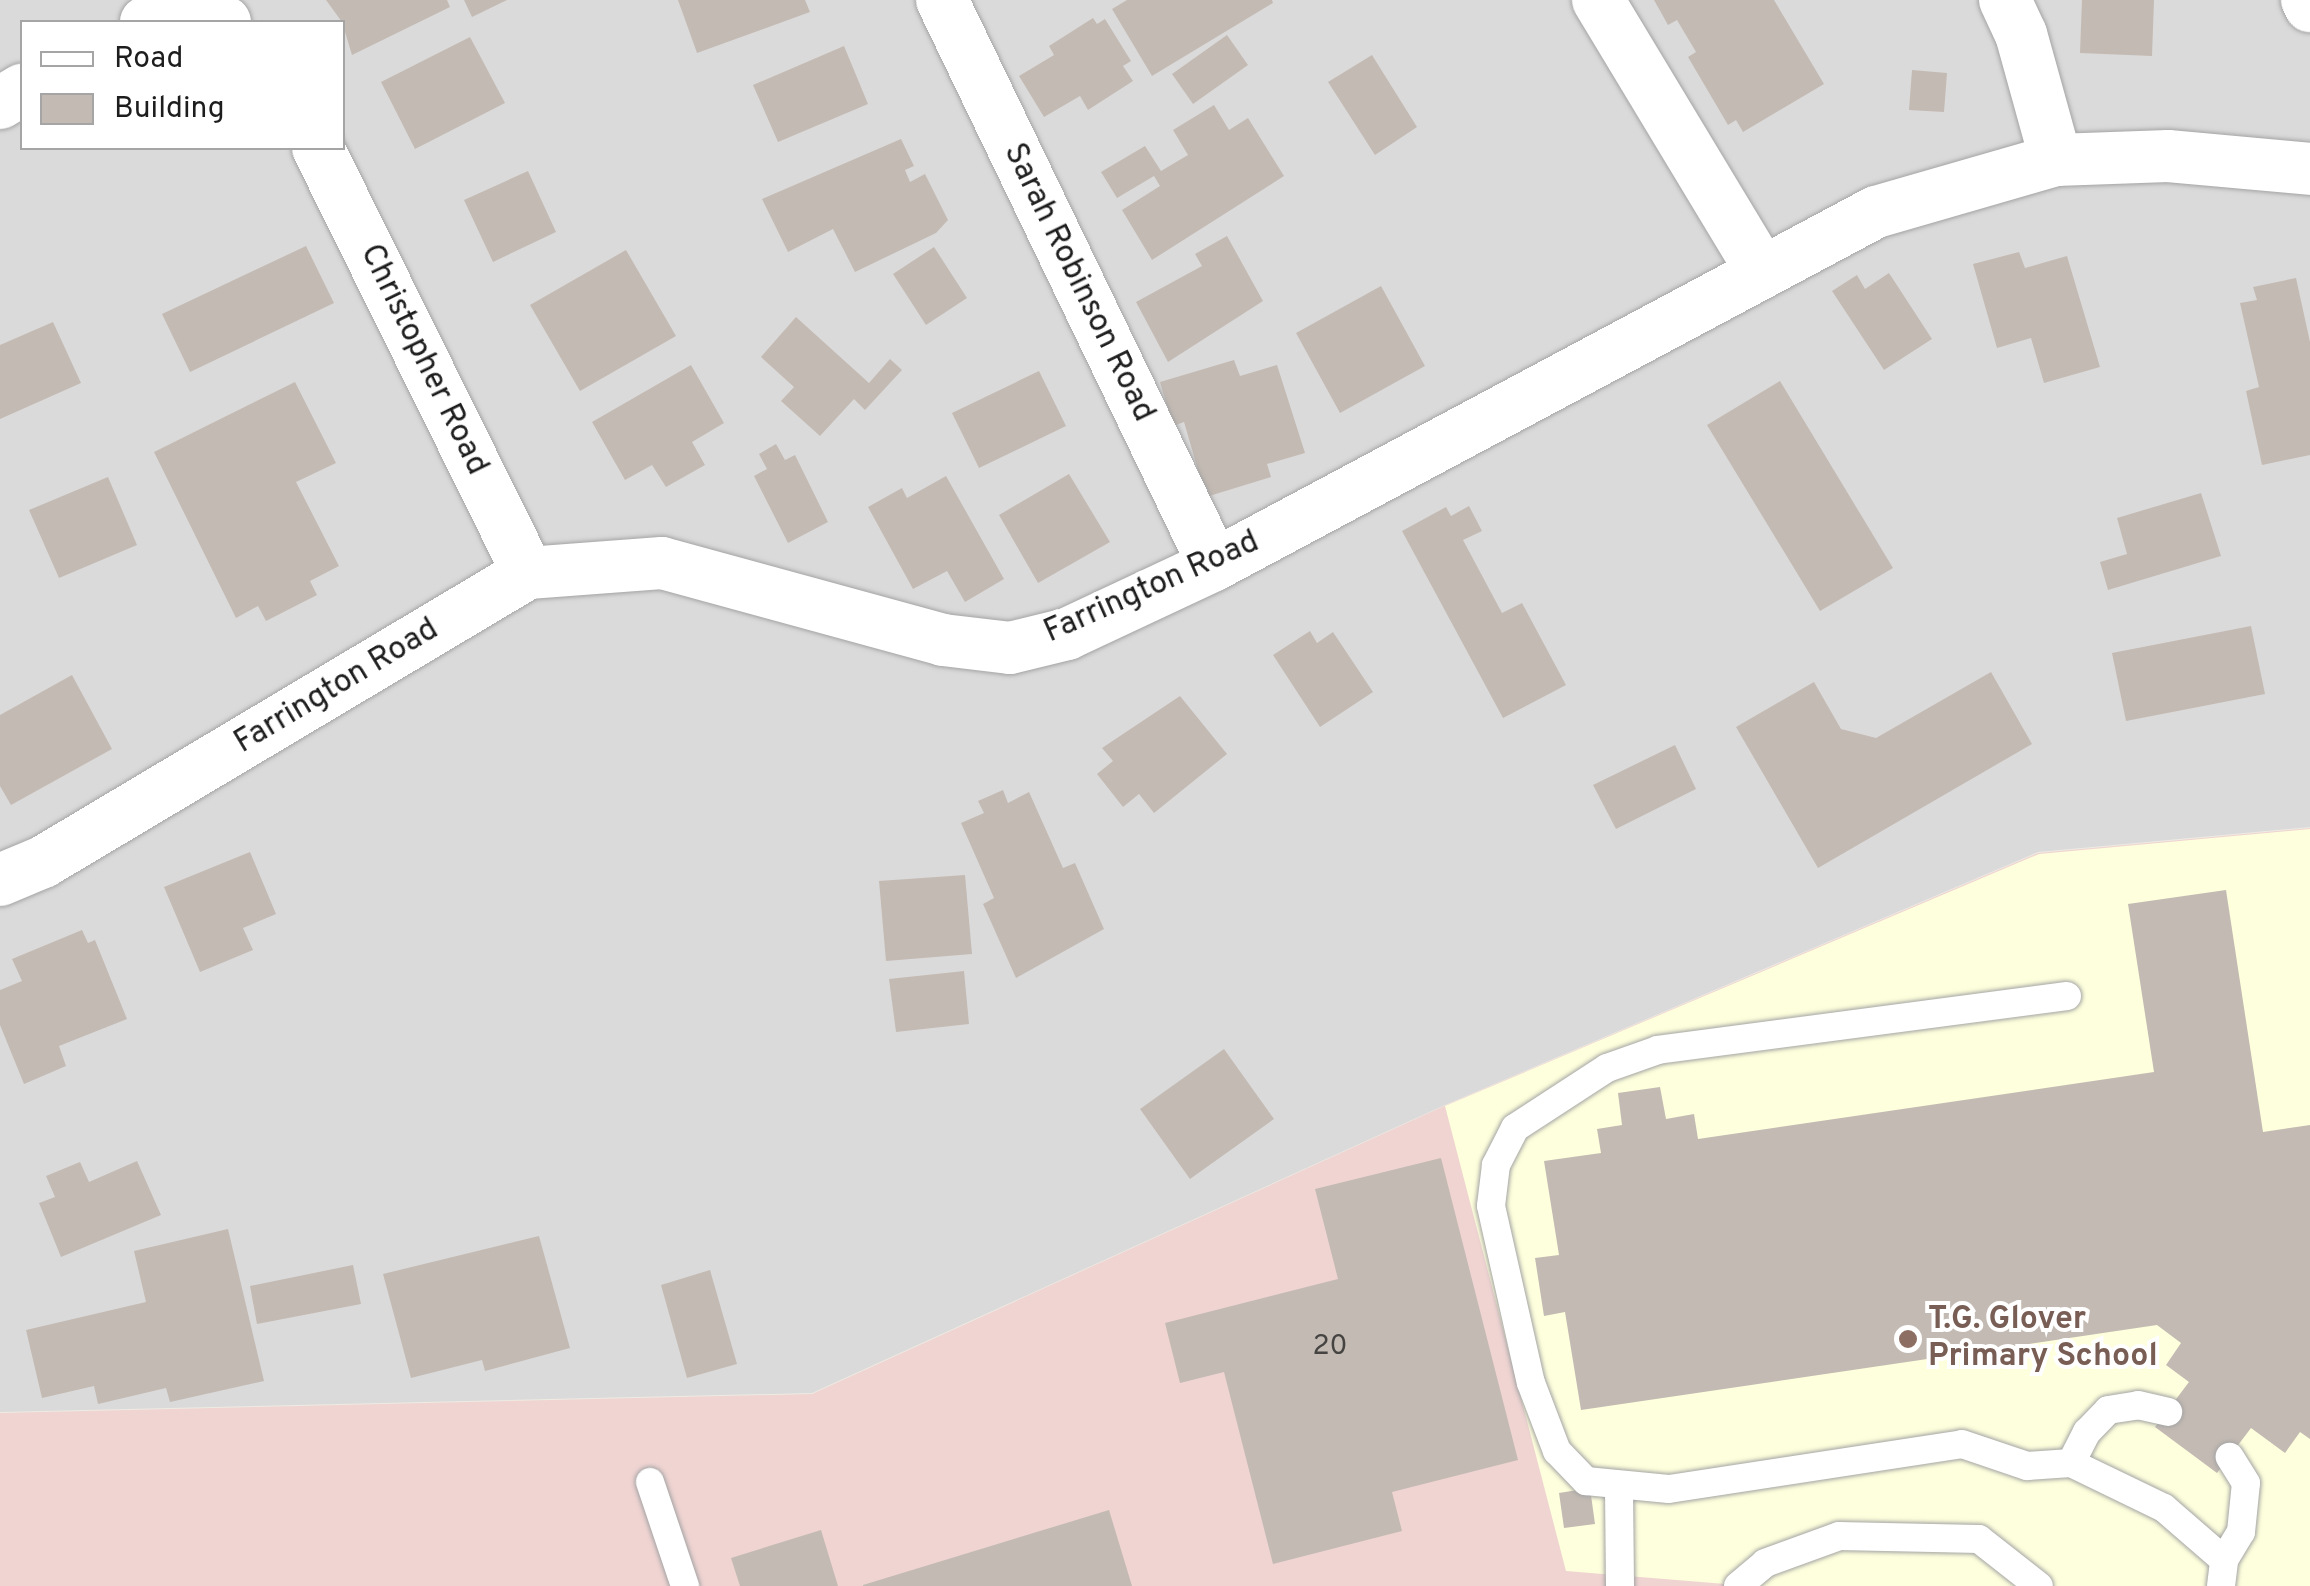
<!DOCTYPE html>
<html>
<head>
<meta charset="utf-8">
<style>
  body { margin:0 }
  #map { position:relative; width:2310px; height:1586px; overflow:hidden; background:#eeebe3; font-family:Overpass,sans-serif }
  div>[style] { position:absolute }
  [style*='--x'] { left:calc(var(--x)*1px); top:calc(var(--y)*1px); width:calc(var(--w)*1px); rotate:calc(var(--a)*1deg) }
  .residential>* { inset:0; background:#dbdada }
  .commercial>* { inset:0; background:#efd4d2 }
  .education>* { inset:0; background:#feffdc }
  .building>* { inset:0; background:#c3bab3 }
  .roads { filter:drop-shadow(0 0 2px #a4a4a4) drop-shadow(0 0 2px #a4a4a4) }
  .service>* { height:28px; margin:-14px; padding:0 14px; transform-origin:14px; border-radius:14px; background:#fff }
  .minor>* { height:52px; margin:-26px; padding:0 26px; transform-origin:26px; border-radius:26px; background:#fff }
  .dots>* { width:28px; height:28px; translate:-50% -50%; box-sizing:border-box; border:5px solid #fff; border-radius:50% }
  span { translate:-50% -50%; white-space:nowrap; text-align:center; line-height:1.15; -webkit-text-stroke:8px #fff; paint-order:stroke }
  .number-label { font-size:28px; color:#464442 }
  .number-label span { -webkit-text-stroke-width:0 }
  .street-label { font-size:32px; color:#1d1d1d }
  .education-label { font-size:32px; color:#785e54; font-weight:700 }
  .left { translate:0 -50%; text-align:left }
  .legend { position:absolute; left:20px; top:20px; width:325px; height:130px; box-sizing:border-box; background:#fff; border:2px solid #a5a5a5; margin:0; padding:12px 18px; list-style:none; font-size:30px; color:#1d1d1d }
  .legend li { display:flex; align-items:center; gap:20px; height:50px }
  .legend b { width:50px; border:2px solid #a5a5a5 }
</style>
</head>
<body>
<div id="map">
  <div class="residential">
    <i style="clip-path:polygon(evenodd,0 0,2310px 0,2310px 827px,2038px 852px,1445px 1105px,812px 1393px,0 1412px,0 0,22px 22px,342px 22px,342px 148px,22px 148px,22px 22px)"></i>
  </div>
  <div class="commercial">
    <i style="clip-path:polygon(2310px 828px,2310px 1586px,0 1586px,0 1413px,812px 1394px,1444px 1106px,2038px 853px)"></i>
  </div>
  <div class="education">
    <i style="clip-path:polygon(2310px 829px,2310px 1586px,1750px 1586px,1566px 1571px,1445px 1106px,2039px 854px)"></i>
  </div>
  <div class="building">
    <i style="clip-path:polygon(326px 0,447px 0,450px 7px,352px 55px,342px 22px)"></i>
    <i style="clip-path:polygon(464px 0,507px 0,472px 17px)"></i>
    <i style="clip-path:polygon(678px 0,805px 0,810px 12px,697px 53px)"></i>
    <i style="clip-path:polygon(1127px 0,1272px 0,1273px 3px,1152px 76px,1112px 9px)"></i>
    <i style="clip-path:polygon(1654px 0,1774px 0,1824px 84px,1743px 132px,1736px 120px,1728px 125px,1688px 57px,1696px 52px,1677px 20px,1668px 25px)"></i>
    <i style="clip-path:polygon(2082px 0,2154px 0,2152px 56px,2080px 53px)"></i>
    <i style="clip-path:polygon(1093px 18px,1097px 24px,1105px 19px,1131px 61px,1123px 66px,1133px 81px,1088px 110px,1080px 96px,1044px 117px,1019px 76px,1054px 55px,1049px 46px)"></i>
    <i style="clip-path:polygon(1227px 35px,1248px 65px,1193px 104px,1172px 74px)"></i>
    <i style="clip-path:polygon(470px 37px,505px 103px,415px 149px,381px 82px)"></i>
    <i style="clip-path:polygon(844px 46px,868px 104px,778px 142px,753px 85px)"></i>
    <i style="clip-path:polygon(1372px 55px,1417px 127px,1375px 155px,1328px 82px)"></i>
    <i style="clip-path:polygon(1912px 70px,1947px 73px,1944px 112px,1909px 110px)"></i>
    <i style="clip-path:polygon(1214px 105px,1229px 130px,1248px 118px,1284px 176px,1152px 260px,1122px 210px,1160px 186px,1154px 176px,1117px 198px,1101px 172px,1145px 146px,1161px 171px,1188px 155px,1173px 130px)"></i>
    <i style="clip-path:polygon(901px 139px,914px 166px,905px 170px,910px 182px,925px 174px,948px 220px,936px 233px,855px 272px,833px 229px,788px 252px,762px 199px)"></i>
    <i style="clip-path:polygon(528px 171px,556px 232px,493px 262px,464px 200px)"></i>
    <i style="clip-path:polygon(1227px 236px,1263px 301px,1168px 362px,1136px 302px,1202px 266px,1195px 254px)"></i>
    <i style="clip-path:polygon(306px 246px,334px 303px,190px 372px,162px 314px)"></i>
    <i style="clip-path:polygon(934px 247px,967px 298px,926px 325px,893px 274px)"></i>
    <i style="clip-path:polygon(626px 250px,676px 336px,580px 391px,530px 305px)"></i>
    <i style="clip-path:polygon(2019px 252px,2025px 268px,2067px 256px,2100px 367px,2044px 383px,2031px 338px,1997px 348px,1973px 264px)"></i>
    <i style="clip-path:polygon(1889px 273px,1932px 339px,1884px 370px,1832px 291px,1857px 275px,1865px 289px)"></i>
    <i style="clip-path:polygon(2296px 278px,2310px 342px,2310px 455px,2262px 465px,2246px 391px,2259px 387px,2240px 303px,2257px 300px,2253px 287px)"></i>
    <i style="clip-path:polygon(1381px 286px,1425px 366px,1340px 413px,1296px 333px)"></i>
    <i style="clip-path:polygon(796px 317px,869px 383px,890px 359px,902px 370px,865px 410px,854px 399px,820px 436px,781px 401px,794px 387px,761px 357px)"></i>
    <i style="clip-path:polygon(53px 322px,81px 383px,0 419px,0 345px)"></i>
    <i style="clip-path:polygon(1234px 360px,1240px 376px,1277px 365px,1305px 453px,1267px 464px,1271px 477px,1206px 497px,1184px 422px,1173px 426px,1160px 382px)"></i>
    <i style="clip-path:polygon(691px 365px,724px 423px,692px 442px,705px 465px,666px 487px,652px 465px,625px 480px,592px 422px)"></i>
    <i style="clip-path:polygon(1039px 371px,1066px 426px,979px 468px,952px 413px)"></i>
    <i style="clip-path:polygon(1780px 381px,1893px 568px,1820px 611px,1707px 425px)"></i>
    <i style="clip-path:polygon(295px 382px,336px 463px,296px 482px,339px 566px,310px 581px,317px 595px,266px 621px,258px 606px,236px 618px,154px 452px)"></i>
    <i style="clip-path:polygon(776px 444px,785px 460px,795px 455px,828px 522px,788px 543px,754px 476px,767px 469px,759px 454px)"></i>
    <i style="clip-path:polygon(1069px 474px,1110px 542px,1038px 583px,999px 515px)"></i>
    <i style="clip-path:polygon(946px 476px,1004px 579px,965px 602px,947px 571px,913px 589px,868px 507px,902px 488px,907px 498px)"></i>
    <i style="clip-path:polygon(108px 477px,137px 545px,59px 578px,29px 510px)"></i>
    <i style="clip-path:polygon(2201px 493px,2221px 556px,2108px 590px,2100px 562px,2127px 554px,2117px 518px)"></i>
    <i style="clip-path:polygon(1469px 506px,1482px 531px,1463px 540px,1502px 613px,1522px 603px,1566px 685px,1503px 718px,1402px 531px,1446px 507px,1451px 516px)"></i>
    <i style="clip-path:polygon(2251px 626px,2265px 694px,2126px 721px,2112px 653px)"></i>
    <i style="clip-path:polygon(1310px 631px,1317px 643px,1333px 632px,1373px 692px,1320px 727px,1273px 655px)"></i>
    <i style="clip-path:polygon(1991px 672px,2032px 744px,1818px 868px,1736px 727px,1814px 682px,1841px 729px,1876px 738px)"></i>
    <i style="clip-path:polygon(72px 675px,112px 749px,11px 805px,0 786px,0 715px)"></i>
    <i style="clip-path:polygon(1180px 696px,1227px 754px,1154px 813px,1139px 794px,1123px 807px,1097px 774px,1113px 761px,1102px 748px)"></i>
    <i style="clip-path:polygon(1675px 745px,1696px 789px,1616px 829px,1593px 785px)"></i>
    <i style="clip-path:polygon(1003px 790px,1008px 803px,1029px 792px,1063px 868px,1075px 863px,1104px 929px,1016px 978px,983px 904px,994px 898px,961px 823px,984px 813px,978px 801px)"></i>
    <i style="clip-path:polygon(250px 852px,276px 914px,243px 928px,253px 950px,200px 972px,164px 887px)"></i>
    <i style="clip-path:polygon(965px 875px,972px 954px,886px 961px,879px 881px)"></i>
    <i style="clip-path:polygon(2226px 890px,2263px 1132px,2310px 1125px,2310px 1439px,2300px 1432px,2285px 1453px,2251px 1428px,2217px 1473px,2155px 1427px,2189px 1382px,2166px 1365px,2181px 1343px,2157px 1325px,1581px 1410px,1565px 1312px,1544px 1316px,1535px 1258px,1559px 1255px,1544px 1161px,1601px 1153px,1597px 1129px,1622px 1125px,1618px 1093px,1660px 1087px,1666px 1119px,1694px 1114px,1698px 1139px,2154px 1072px,2128px 904px)"></i>
    <i style="clip-path:polygon(82px 930px,88px 943px,95px 940px,127px 1019px,59px 1046px,66px 1066px,24px 1084px,0 1025px,0 990px,22px 981px,12px 959px)"></i>
    <i style="clip-path:polygon(964px 971px,969px 1024px,896px 1032px,889px 979px)"></i>
    <i style="clip-path:polygon(1224px 1049px,1274px 1119px,1190px 1179px,1140px 1109px)"></i>
    <i style="clip-path:polygon(1441px 1158px,1518px 1460px,1392px 1492px,1402px 1531px,1273px 1564px,1224px 1372px,1180px 1383px,1165px 1323px,1338px 1279px,1315px 1189px)"></i>
    <i style="clip-path:polygon(137px 1161px,161px 1215px,61px 1257px,39px 1203px,55px 1197px,46px 1176px,80px 1162px,89px 1182px)"></i>
    <i style="clip-path:polygon(228px 1229px,264px 1381px,170px 1402px,166px 1388px,98px 1404px,94px 1386px,42px 1398px,26px 1330px,146px 1302px,134px 1251px)"></i>
    <i style="clip-path:polygon(539px 1236px,570px 1348px,485px 1371px,482px 1360px,411px 1378px,383px 1274px)"></i>
    <i style="clip-path:polygon(353px 1265px,361px 1304px,257px 1324px,250px 1286px)"></i>
    <i style="clip-path:polygon(710px 1270px,737px 1364px,687px 1378px,661px 1285px)"></i>
    <i style="clip-path:polygon(1590px 1488px,1595px 1524px,1564px 1528px,1559px 1493px)"></i>
    <i style="clip-path:polygon(1109px 1510px,1132px 1586px,863px 1586px,863px 1585px)"></i>
    <i style="clip-path:polygon(821px 1530px,838px 1586px,740px 1586px,731px 1558px)"></i>
  </div>
  <div class="roads">
    <div class="service">
      <i style="--x:2067;--y:996;--w:413;--a:172.5"></i>
      <i style="--x:1658;--y:1050;--w:54;--a:160.6"></i>
      <i style="--x:1607;--y:1068;--w:110;--a:146.9"></i>
      <i style="--x:1515;--y:1128;--w:42;--a:117.2"></i>
      <i style="--x:1496;--y:1165;--w:41;--a:97"></i>
      <i style="--x:1491;--y:1206;--w:181;--a:77.3"></i>
      <i style="--x:1531;--y:1383;--w:73;--a:69.1"></i>
      <i style="--x:1557;--y:1451;--w:42;--a:46"></i>
      <i style="--x:1586;--y:1481;--w:83;--a:5.5"></i>
      <i style="--x:1669;--y:1489;--w:296;--a:-8.7"></i>
      <i style="--x:1962;--y:1444;--w:69;--a:18.7"></i>
      <i style="--x:2027;--y:1466;--w:44;--a:-3.9"></i>
      <i style="--x:2071;--y:1463;--w:103;--a:25.8"></i>
      <i style="--x:2164;--y:1508;--w:79;--a:40.9"></i>
      <i style="--x:2071;--y:1463;--w:35;--a:-63"></i>
      <i style="--x:2087;--y:1432;--w:30;--a:-46"></i>
      <i style="--x:2108;--y:1410;--w:30;--a:-9"></i>
      <i style="--x:2138;--y:1405;--w:31;--a:13"></i>
      <i style="--x:650;--y:1482;--w:110;--a:71.4"></i>
      <i style="--x:1619;--y:1489;--w:97;--a:89.4"></i>
      <i style="--x:1738;--y:1586;--w:35;--a:-40"></i>
      <i style="--x:1765;--y:1563;--w:79;--a:-20"></i>
      <i style="--x:1839;--y:1536;--w:140;--a:1.2"></i>
      <i style="--x:1979;--y:1539;--w:76;--a:38.1"></i>
      <i style="--x:2221;--y:1586;--w:26;--a:-83"></i>
      <i style="--x:2224;--y:1560;--w:33;--a:-59"></i>
      <i style="--x:2241;--y:1532;--w:49;--a:-84.2"></i>
      <i style="--x:2246;--y:1483;--w:31;--a:-122"></i>
    </div>
    <div class="minor">
      <i style="--x:942;--y:0;--w:627;--a:64.29"></i>
      <i style="--x:1598;--y:0;--w:318;--a:58.9"></i>
      <i style="--x:2005;--y:0;--w:38;--a:65"></i>
      <i style="--x:2021;--y:34;--w:131;--a:74.5"></i>
      <i style="--x:2307;--y:0;--w:7;--a:63"></i>
      <i style="--x:146;--y:22;--w:27;--a:-22"></i>
      <i style="--x:171;--y:12;--w:38;--a:3"></i>
      <i style="--x:209;--y:14;--w:18;--a:27"></i>
      <i style="--x:0;--y:103;--w:26;--a:-31"></i>
      <i style="--x:318;--y:148;--w:474;--a:63.7"></i>
      <i style="--x:0;--y:880;--w:47;--a:-22.7"></i>
      <i style="--x:43;--y:862;--w:565;--a:-30.79"></i>
      <i style="--x:528;--y:573;--w:134;--a:-4.3"></i>
      <i style="--x:662;--y:563;--w:291;--a:15.3"></i>
      <i style="--x:943;--y:640;--w:67;--a:6.8"></i>
      <i style="--x:1010;--y:648;--w:59;--a:-13.8"></i>
      <i style="--x:1067;--y:634;--w:162;--a:-25.1"></i>
      <i style="--x:1214;--y:565;--w:750;--a:-28.07"></i>
      <i style="--x:1876;--y:212;--w:187;--a:-16.1"></i>
      <i style="--x:2056;--y:160;--w:112;--a:-2"></i>
      <i style="--x:2168;--y:156;--w:143;--a:5.2"></i>
    </div>
  </div>
  <div class="dots">
    <i style="left:1908px;top:1339px;background:#8d6e63"></i>
  </div>
  <div class="number-label">
    <span style="left:1330px;top:1347px">20</span>
  </div>
  <div class="street-label">
    <span style="left:1078px;top:283px;rotate:64deg">Sarah Robinson Road</span>
    <span style="left:423px;top:360px;rotate:64deg">Christopher Road</span>
    <span style="left:1152px;top:588px;rotate:-24deg">Farrington Road</span>
    <span style="left:337px;top:687px;rotate:-31deg">Farrington Road</span>
  </div>
  <div class="education-label">
    <span class="left" style="left:1928px;top:1339px">T.G. Glover<br>Primary School</span>
  </div>
  <ul class="legend">
  <li><b style="height:12px;background:#fff"></b>Road</li>
  <li><b style="height:28px;background:#c3bab3"></b>Building</li>
  </ul>
</div>
</body>
</html>
